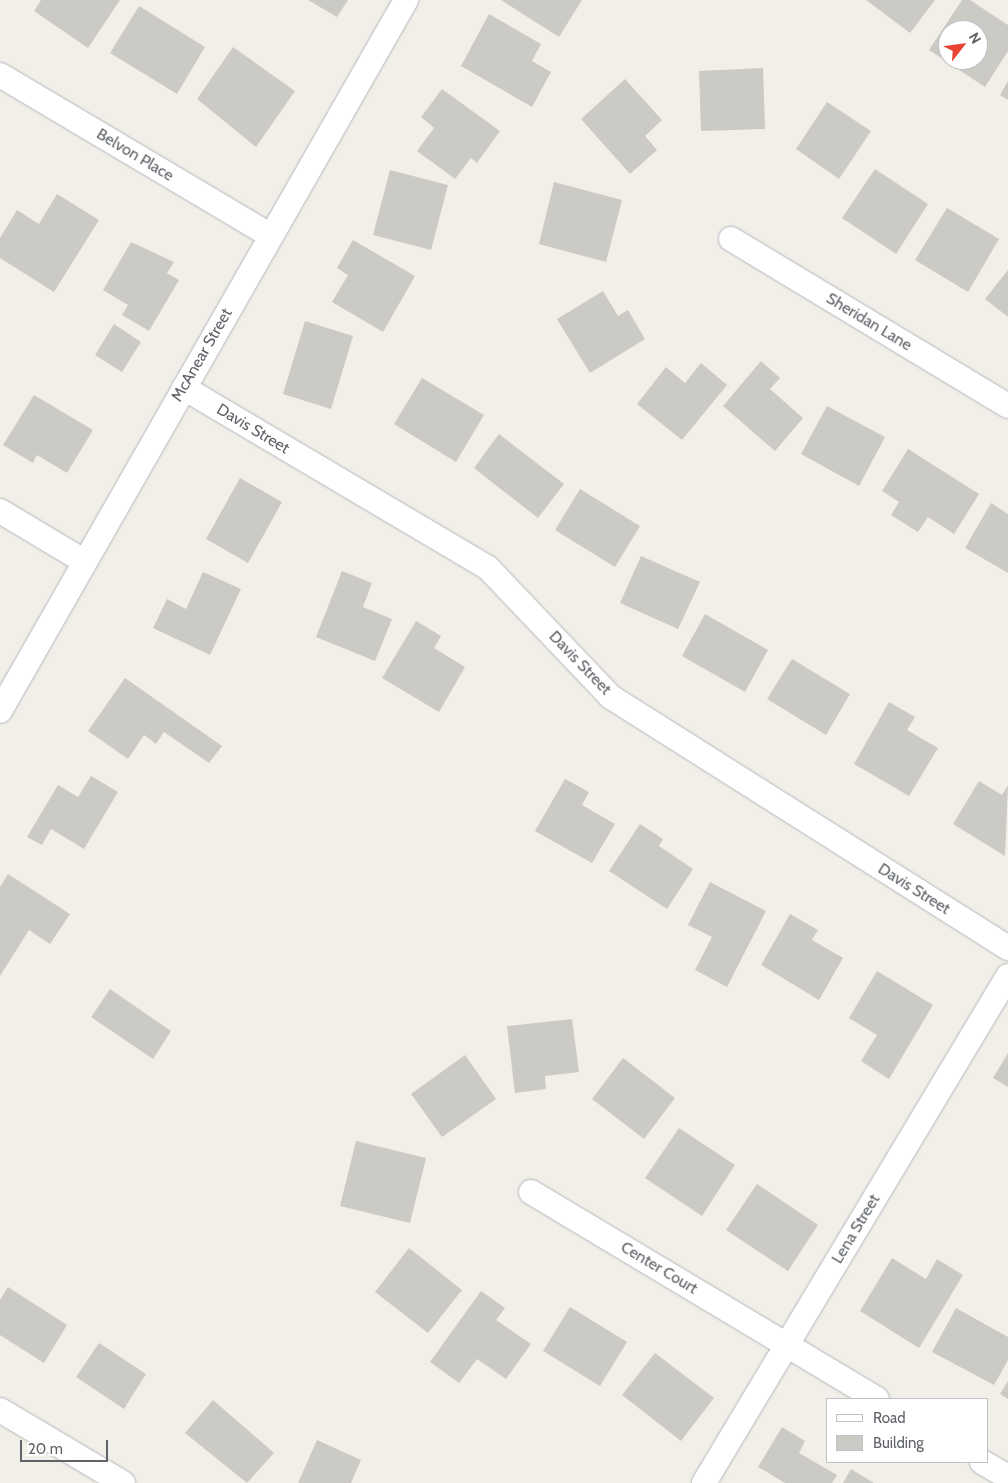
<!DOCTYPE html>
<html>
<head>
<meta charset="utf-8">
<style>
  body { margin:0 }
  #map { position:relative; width:1008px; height:1483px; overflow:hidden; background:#f1efe8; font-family:Cabin,sans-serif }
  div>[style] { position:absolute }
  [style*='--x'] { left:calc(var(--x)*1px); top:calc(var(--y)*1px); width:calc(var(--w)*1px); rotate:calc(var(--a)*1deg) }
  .building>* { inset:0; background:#cccac5 }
  .roads { filter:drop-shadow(0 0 1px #b5b8bc) drop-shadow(0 0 1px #b5b8bc) }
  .street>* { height:24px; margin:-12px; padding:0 12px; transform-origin:12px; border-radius:12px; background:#fff }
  span { translate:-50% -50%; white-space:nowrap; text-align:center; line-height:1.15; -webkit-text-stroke:4.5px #fff; paint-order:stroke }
  .street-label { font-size:16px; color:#5f6368 }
  .legend { position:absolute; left:826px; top:1398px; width:162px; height:65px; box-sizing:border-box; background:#fff; border:1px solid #bfc1c3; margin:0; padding:6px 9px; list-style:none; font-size:15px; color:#5f6368 }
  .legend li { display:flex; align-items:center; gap:10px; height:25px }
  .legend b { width:25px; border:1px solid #bfc1c3 }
  .north { position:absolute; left:938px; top:20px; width:50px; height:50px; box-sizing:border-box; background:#fff; border:1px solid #bfc1c3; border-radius:50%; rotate:60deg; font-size:14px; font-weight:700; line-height:20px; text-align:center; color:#5f6368 }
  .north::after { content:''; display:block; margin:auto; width:18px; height:22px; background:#ea4335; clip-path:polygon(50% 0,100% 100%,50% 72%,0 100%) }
  .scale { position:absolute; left:20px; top:1440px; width:88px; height:22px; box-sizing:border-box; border:2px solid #5f6368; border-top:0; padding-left:6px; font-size:15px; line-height:18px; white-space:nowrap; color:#5f6368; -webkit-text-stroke:4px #fff; paint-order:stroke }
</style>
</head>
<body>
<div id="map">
  <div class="building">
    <i style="clip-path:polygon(41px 0,120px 0,88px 48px,34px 11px)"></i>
    <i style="clip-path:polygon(308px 0,348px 0,337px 17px)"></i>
    <i style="clip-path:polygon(501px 0,582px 0,559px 37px)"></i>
    <i style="clip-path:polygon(866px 0,935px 0,910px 33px)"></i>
    <i style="clip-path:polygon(evenodd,962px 0,970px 0,1008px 25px,1008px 51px,985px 87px,929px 50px,962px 0,948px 30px,978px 30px,978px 60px,948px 60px,948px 30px)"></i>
    <i style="clip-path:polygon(139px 6px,205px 47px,177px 94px,110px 53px)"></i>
    <i style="clip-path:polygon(489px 14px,541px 44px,532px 61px,551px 72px,532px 107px,461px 66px)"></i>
    <i style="clip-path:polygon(233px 47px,295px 91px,256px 147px,197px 99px)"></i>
    <i style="clip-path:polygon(763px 68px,765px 129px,701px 131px,699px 71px)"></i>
    <i style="clip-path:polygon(625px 79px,662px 120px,645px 136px,657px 150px,630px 174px,581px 119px)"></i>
    <i style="clip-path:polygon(1008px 81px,1008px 100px,1000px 95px)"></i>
    <i style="clip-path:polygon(442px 89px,500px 131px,477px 163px,471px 158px,455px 179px,417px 151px,434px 128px,421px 117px)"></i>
    <i style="clip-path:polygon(827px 102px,871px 131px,839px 179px,796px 149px)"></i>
    <i style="clip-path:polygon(875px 169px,928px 204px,896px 254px,842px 218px)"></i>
    <i style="clip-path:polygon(390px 170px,448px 185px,431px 250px,373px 235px)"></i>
    <i style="clip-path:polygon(554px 182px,622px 200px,606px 262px,539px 244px)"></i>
    <i style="clip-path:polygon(57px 194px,99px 220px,54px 292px,0 258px,0 238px,17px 210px,39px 224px)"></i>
    <i style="clip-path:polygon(947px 208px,999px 239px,968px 292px,915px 260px)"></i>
    <i style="clip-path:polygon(353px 240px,415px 276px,383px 332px,332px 302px,348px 275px,337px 268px)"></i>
    <i style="clip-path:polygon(131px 242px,174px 262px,167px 273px,179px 280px,149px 331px,122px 315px,128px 305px,103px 290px)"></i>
    <i style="clip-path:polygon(1008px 270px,1008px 317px,985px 299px)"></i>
    <i style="clip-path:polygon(603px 291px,618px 316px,628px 310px,645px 339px,590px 373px,557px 319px)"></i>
    <i style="clip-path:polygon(305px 321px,353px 336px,331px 409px,283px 394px)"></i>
    <i style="clip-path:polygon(114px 324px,141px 342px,122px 372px,95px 355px)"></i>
    <i style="clip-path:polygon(761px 361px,780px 378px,770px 389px,803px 418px,775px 451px,723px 406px)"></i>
    <i style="clip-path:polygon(701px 363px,727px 385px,682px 440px,637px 404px,666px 367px,685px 383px)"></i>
    <i style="clip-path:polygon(422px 378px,484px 415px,456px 462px,394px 424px)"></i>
    <i style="clip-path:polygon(34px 395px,93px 430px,67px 473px,37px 455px,33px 463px,3px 445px)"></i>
    <i style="clip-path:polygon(827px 406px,885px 437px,859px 486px,801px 454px)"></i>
    <i style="clip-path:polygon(499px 434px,564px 484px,538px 518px,474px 468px)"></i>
    <i style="clip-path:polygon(908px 449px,979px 494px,954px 534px,928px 517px,918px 532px,891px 515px,899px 502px,882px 491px)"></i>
    <i style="clip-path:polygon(240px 478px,282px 502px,248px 563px,206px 539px)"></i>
    <i style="clip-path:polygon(580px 489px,640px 526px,615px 567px,555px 530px)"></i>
    <i style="clip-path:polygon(991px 503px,1008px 514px,1008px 573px,965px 548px)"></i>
    <i style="clip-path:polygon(641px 556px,700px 582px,678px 629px,620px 603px)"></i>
    <i style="clip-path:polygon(342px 571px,372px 583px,363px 607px,392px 619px,375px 661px,316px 637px)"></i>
    <i style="clip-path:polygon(203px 572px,241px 589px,210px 655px,153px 628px,167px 599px,186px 609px)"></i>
    <i style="clip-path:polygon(705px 614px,768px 650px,745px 692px,682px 656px)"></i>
    <i style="clip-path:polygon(416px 621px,441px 636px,434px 648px,465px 667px,439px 712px,382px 678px)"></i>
    <i style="clip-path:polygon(792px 659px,850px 694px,826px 735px,767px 699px)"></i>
    <i style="clip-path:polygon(125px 678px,222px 746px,209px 763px,164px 732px,156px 744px,144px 735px,128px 759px,88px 731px)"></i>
    <i style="clip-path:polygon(889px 702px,915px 717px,907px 730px,938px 748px,909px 796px,854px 764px)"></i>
    <i style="clip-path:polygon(91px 776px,118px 792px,84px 849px,51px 829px,42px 845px,27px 837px,58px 785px,78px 797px)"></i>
    <i style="clip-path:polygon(565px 779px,589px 792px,582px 805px,615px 824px,592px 863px,535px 831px)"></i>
    <i style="clip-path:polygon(979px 781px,1002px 795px,1008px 785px,1005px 856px,953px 824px)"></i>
    <i style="clip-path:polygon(640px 824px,663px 839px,659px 846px,693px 869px,667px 909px,609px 871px)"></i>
    <i style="clip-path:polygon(8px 874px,70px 914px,50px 944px,29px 930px,0 976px,0 887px)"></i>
    <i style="clip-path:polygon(710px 882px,766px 911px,727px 987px,695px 970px,712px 937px,688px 925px)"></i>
    <i style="clip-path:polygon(790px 914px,818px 930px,812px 940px,843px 958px,819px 1000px,761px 965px)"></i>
    <i style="clip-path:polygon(877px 971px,933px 1005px,889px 1079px,861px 1061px,877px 1035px,849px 1018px)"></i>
    <i style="clip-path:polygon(110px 989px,171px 1031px,153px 1059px,91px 1017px)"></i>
    <i style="clip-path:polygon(572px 1019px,579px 1072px,545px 1076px,546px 1089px,515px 1093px,507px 1026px)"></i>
    <i style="clip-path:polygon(1008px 1053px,1008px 1087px,993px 1078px)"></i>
    <i style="clip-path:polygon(465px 1055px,496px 1099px,442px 1137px,411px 1094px)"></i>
    <i style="clip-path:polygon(623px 1058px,675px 1098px,644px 1139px,592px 1099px)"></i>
    <i style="clip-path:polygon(679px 1128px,735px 1165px,702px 1216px,645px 1178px)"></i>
    <i style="clip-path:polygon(356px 1141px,426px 1158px,410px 1223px,340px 1206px)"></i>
    <i style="clip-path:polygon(757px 1184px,818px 1225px,788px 1271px,726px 1230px)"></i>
    <i style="clip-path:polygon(409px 1248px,462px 1290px,428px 1333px,375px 1292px)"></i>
    <i style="clip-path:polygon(892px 1258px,926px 1279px,937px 1259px,963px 1275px,919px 1348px,860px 1311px)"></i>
    <i style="clip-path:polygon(8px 1287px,67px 1325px,44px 1363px,0 1335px,0 1300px)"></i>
    <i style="clip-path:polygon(481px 1291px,505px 1308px,496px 1320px,531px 1344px,506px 1379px,477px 1359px,459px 1383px,430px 1362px)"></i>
    <i style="clip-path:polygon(570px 1307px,627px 1342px,600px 1386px,543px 1351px)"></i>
    <i style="clip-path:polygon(956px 1308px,1008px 1337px,1008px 1360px,994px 1385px,932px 1352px)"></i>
    <i style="clip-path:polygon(99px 1343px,146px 1374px,124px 1409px,76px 1377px)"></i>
    <i style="clip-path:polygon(655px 1353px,714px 1398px,681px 1441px,622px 1395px)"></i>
    <i style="clip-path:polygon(1008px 1381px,1008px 1399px,1000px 1394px)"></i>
    <i style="clip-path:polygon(213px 1400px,274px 1453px,247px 1483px,185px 1433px)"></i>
    <i style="clip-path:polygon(782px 1427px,805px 1441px,799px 1453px,837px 1475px,832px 1483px,785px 1483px,758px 1467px)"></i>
    <i style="clip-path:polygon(317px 1440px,361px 1460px,351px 1483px,298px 1483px)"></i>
    <i style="clip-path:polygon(851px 1469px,874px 1483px,843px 1483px)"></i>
  </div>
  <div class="roads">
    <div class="street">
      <i style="--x:0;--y:75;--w:314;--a:30.7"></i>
      <i style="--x:731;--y:239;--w:323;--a:31.1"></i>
      <i style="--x:184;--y:388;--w:353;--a:30.6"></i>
      <i style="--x:488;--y:568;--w:178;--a:46.4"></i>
      <i style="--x:611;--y:697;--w:470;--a:32.3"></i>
      <i style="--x:0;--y:511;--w:96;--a:30.9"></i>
      <i style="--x:0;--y:711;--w:819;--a:-60.27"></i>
      <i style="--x:531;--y:1192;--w:403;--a:30.9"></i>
      <i style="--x:0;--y:1410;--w:143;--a:30.7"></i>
      <i style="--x:982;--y:1462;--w:30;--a:30"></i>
      <i style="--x:704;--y:1483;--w:591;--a:-59.05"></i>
    </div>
  </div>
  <div class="street-label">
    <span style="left:135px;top:155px;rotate:31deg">Belvon Place</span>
    <span style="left:869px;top:322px;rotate:31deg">Sheridan Lane</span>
    <span style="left:202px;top:355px;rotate:-60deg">McAnear Street</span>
    <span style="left:253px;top:429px;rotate:31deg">Davis Street</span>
    <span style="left:580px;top:663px;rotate:46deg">Davis Street</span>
    <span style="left:914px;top:889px;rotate:32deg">Davis Street</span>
    <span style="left:856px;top:1229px;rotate:-59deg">Lena Street</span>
    <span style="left:659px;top:1268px;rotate:31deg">Center Court</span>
  </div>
  <ul class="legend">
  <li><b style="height:6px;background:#fff"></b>Road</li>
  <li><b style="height:14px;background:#cccac5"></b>Building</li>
  </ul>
  <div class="north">N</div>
  <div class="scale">20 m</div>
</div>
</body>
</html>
